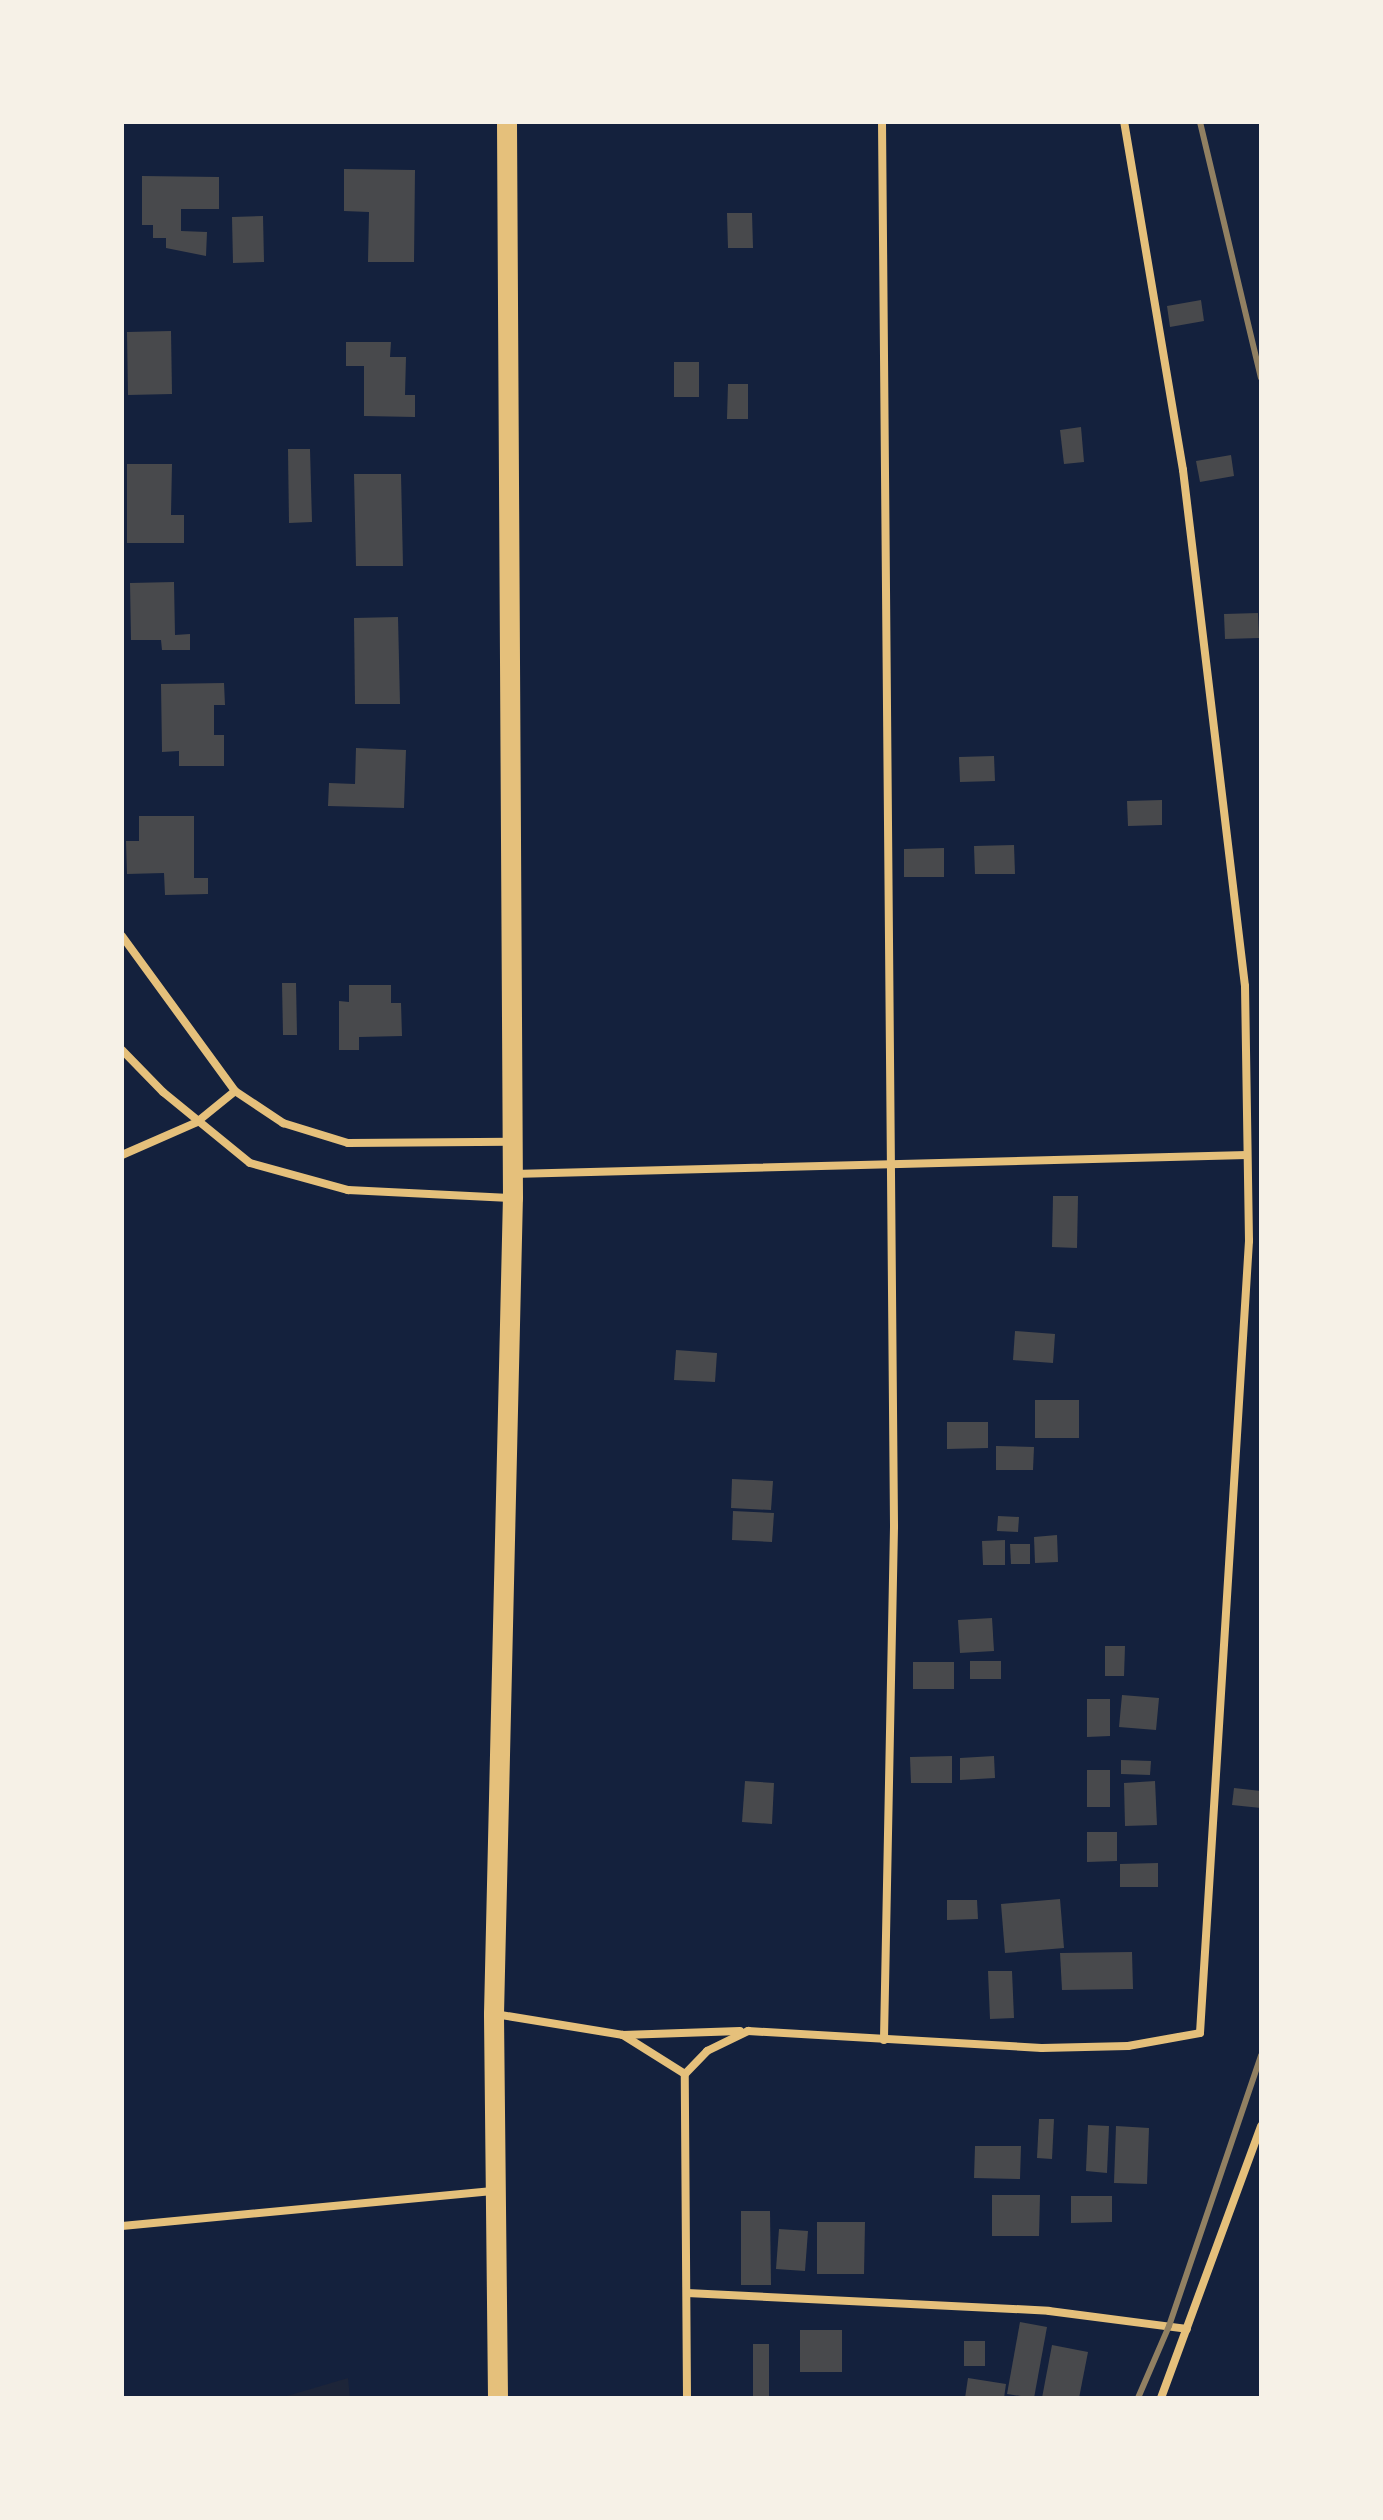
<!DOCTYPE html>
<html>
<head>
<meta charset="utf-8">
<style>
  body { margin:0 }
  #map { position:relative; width:1383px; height:2520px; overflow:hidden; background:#14213d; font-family:Karla,sans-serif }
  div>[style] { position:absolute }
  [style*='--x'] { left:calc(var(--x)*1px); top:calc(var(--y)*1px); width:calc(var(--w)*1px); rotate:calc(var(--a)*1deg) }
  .green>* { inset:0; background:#1d2539 }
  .building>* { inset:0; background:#48494c }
  .minor>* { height:8px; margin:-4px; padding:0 4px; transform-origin:4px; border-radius:4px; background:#e5c07b }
  .trunk>* { height:20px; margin:-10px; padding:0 10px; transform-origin:10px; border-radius:10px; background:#e5c07b }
  .rail>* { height:6px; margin:-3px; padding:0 3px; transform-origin:3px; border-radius:3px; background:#918062 }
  span { translate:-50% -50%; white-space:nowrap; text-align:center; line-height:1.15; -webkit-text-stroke:6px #f6f1e7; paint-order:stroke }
  .frame { position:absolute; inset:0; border:124px solid #f6f1e7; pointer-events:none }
</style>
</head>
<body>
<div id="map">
  <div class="green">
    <i style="clip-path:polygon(348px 2378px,350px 2398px,280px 2398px)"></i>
  </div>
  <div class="building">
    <i style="clip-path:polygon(344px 169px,415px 170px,414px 262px,368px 262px,369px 212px,344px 211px)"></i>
    <i style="clip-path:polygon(142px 176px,219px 177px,219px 209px,181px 209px,181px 231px,207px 232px,206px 256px,166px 248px,166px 238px,153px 238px,153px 225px,142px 225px)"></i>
    <i style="clip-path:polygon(727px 213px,752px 213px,753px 248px,728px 248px)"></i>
    <i style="clip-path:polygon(263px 216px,264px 262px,233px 263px,232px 217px)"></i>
    <i style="clip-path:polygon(1201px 300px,1204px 321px,1170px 327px,1167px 306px)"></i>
    <i style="clip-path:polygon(171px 331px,172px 394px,128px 395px,127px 332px)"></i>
    <i style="clip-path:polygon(346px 342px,391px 342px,390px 357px,406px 357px,405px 395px,415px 395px,415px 417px,364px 416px,364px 366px,346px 366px)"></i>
    <i style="clip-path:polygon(674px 362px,699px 362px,699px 397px,674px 397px)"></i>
    <i style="clip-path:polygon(728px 384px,748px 384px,748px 419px,727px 419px)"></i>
    <i style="clip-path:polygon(1081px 427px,1084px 462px,1064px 464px,1060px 430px)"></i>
    <i style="clip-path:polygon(288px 449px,310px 449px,312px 522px,289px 523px)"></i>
    <i style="clip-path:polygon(1231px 455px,1234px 476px,1200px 482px,1196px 461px)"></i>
    <i style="clip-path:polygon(127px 464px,172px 464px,171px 515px,184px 515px,184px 543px,127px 543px)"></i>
    <i style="clip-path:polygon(354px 474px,401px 474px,403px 566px,356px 566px)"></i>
    <i style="clip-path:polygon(174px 582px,175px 635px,190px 634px,190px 650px,162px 650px,161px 640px,131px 640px,130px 583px)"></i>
    <i style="clip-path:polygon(1258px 613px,1259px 638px,1225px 639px,1224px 614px)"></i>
    <i style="clip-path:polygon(398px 617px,400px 704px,355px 704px,354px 618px)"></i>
    <i style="clip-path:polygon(224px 683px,225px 705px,214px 705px,214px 735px,224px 735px,224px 766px,179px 766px,179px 751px,162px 752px,161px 684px)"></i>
    <i style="clip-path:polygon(356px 748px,406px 750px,404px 808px,328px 806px,329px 783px,355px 784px)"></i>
    <i style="clip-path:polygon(994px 756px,995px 781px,960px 782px,959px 757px)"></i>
    <i style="clip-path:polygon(1162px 800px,1162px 825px,1128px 826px,1127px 801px)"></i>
    <i style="clip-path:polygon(139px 816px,194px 816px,194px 878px,208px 878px,208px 894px,165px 895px,164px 873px,127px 874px,126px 841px,139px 841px)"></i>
    <i style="clip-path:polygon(1014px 845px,1015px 874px,975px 874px,974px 846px)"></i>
    <i style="clip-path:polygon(944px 848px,944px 877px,904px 877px,904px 849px)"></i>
    <i style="clip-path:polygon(282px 983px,296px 983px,297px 1035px,283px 1035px)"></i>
    <i style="clip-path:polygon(349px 985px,391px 985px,391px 1003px,401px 1003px,402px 1036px,359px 1037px,359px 1050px,339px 1050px,339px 1001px,349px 1002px)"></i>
    <i style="clip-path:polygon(1053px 1196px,1078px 1196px,1077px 1248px,1052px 1247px)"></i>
    <i style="clip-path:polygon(1015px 1331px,1055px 1334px,1053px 1363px,1013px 1360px)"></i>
    <i style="clip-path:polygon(676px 1350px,717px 1353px,715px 1382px,674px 1380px)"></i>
    <i style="clip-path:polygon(1035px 1400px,1079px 1400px,1079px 1438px,1035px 1438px)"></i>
    <i style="clip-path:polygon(947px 1422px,988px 1422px,988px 1448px,947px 1449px)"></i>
    <i style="clip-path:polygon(996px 1446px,1034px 1447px,1033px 1470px,996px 1470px)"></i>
    <i style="clip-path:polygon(732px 1479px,773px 1481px,771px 1510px,731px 1508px)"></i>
    <i style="clip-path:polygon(733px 1511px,774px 1513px,772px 1542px,732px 1540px)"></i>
    <i style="clip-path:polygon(998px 1516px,1019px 1517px,1018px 1532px,997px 1531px)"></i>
    <i style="clip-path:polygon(1057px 1535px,1058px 1562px,1035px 1563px,1034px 1537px)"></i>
    <i style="clip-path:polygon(1005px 1540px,1005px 1565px,983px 1565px,982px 1541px)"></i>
    <i style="clip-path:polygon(1010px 1544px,1030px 1544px,1030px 1564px,1011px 1564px)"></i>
    <i style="clip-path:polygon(992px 1618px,994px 1651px,960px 1653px,958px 1620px)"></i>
    <i style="clip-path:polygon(1105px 1646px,1125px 1646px,1124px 1676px,1105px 1676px)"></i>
    <i style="clip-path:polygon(970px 1661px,1001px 1661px,1001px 1679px,970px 1679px)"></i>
    <i style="clip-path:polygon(913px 1662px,954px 1662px,954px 1689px,913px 1689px)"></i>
    <i style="clip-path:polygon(1122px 1695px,1159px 1698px,1156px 1730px,1119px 1727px)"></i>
    <i style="clip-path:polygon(1087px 1699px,1110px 1699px,1110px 1736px,1087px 1737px)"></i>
    <i style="clip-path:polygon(952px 1756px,952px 1783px,911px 1783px,910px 1757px)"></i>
    <i style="clip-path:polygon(994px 1756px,995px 1778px,960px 1780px,960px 1758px)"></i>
    <i style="clip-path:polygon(1121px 1760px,1151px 1761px,1150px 1775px,1121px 1774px)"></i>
    <i style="clip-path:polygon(1087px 1770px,1110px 1770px,1110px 1807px,1087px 1807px)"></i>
    <i style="clip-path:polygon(745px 1781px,774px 1783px,772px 1824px,742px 1822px)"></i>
    <i style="clip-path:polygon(1155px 1781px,1157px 1825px,1125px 1826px,1124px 1783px)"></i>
    <i style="clip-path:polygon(1234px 1788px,1261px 1791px,1261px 1808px,1232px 1805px)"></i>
    <i style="clip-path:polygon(1087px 1832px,1117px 1832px,1117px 1861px,1087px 1862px)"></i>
    <i style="clip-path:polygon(1158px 1863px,1158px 1887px,1120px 1887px,1120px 1864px)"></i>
    <i style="clip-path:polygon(1060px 1899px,1064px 1948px,1005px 1953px,1001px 1904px)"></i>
    <i style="clip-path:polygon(947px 1900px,977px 1900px,978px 1919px,947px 1920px)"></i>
    <i style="clip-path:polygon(1132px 1952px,1133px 1989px,1062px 1990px,1060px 1953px)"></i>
    <i style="clip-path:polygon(988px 1971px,1012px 1971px,1014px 2018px,990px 2019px)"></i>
    <i style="clip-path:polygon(1039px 2119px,1054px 2119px,1052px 2159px,1037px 2158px)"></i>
    <i style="clip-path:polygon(1088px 2125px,1109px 2126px,1107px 2173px,1086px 2171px)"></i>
    <i style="clip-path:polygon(1116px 2126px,1149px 2128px,1147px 2184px,1114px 2183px)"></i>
    <i style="clip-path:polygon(975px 2146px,1021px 2146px,1020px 2179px,974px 2178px)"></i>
    <i style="clip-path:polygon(992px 2195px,1040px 2195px,1039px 2236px,992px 2236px)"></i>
    <i style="clip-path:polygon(1071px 2196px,1112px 2196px,1112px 2222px,1071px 2223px)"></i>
    <i style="clip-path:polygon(741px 2211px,770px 2211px,771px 2285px,741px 2285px)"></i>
    <i style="clip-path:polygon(817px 2222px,865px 2222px,864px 2274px,817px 2274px)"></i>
    <i style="clip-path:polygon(779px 2229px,808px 2231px,805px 2271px,776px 2269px)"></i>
    <i style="clip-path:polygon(1020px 2322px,1047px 2327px,1034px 2398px,1007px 2394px)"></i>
    <i style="clip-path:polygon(800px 2330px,842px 2330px,842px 2372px,800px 2372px)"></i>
    <i style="clip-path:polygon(964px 2341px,985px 2341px,985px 2366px,964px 2366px)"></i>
    <i style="clip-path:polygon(753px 2344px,769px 2344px,769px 2398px,753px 2398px)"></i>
    <i style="clip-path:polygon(1052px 2345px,1088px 2352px,1079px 2398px,1042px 2398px)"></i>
    <i style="clip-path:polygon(968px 2378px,1006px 2384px,1004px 2398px,965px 2398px)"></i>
  </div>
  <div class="minor">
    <i style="--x:882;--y:122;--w:1405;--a:89.51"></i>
    <i style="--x:894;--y:1527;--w:513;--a:91.12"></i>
    <i style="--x:122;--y:936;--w:192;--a:53.9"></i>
    <i style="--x:235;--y:1091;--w:58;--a:33.7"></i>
    <i style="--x:283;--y:1123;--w:68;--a:17.1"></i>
    <i style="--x:348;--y:1143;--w:162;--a:-0.4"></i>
    <i style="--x:122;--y:1050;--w:59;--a:45.7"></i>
    <i style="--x:163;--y:1092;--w:112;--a:39.2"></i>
    <i style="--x:250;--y:1163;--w:102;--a:15.4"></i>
    <i style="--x:348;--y:1190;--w:163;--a:2.8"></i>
    <i style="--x:122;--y:1155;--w:82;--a:-23.7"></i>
    <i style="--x:197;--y:1122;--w:49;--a:-39.2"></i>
    <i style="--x:513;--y:1174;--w:734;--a:-1.48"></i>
    <i style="--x:495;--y:2014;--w:130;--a:9.3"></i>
    <i style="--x:623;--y:2035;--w:73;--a:32.2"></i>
    <i style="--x:623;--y:2035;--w:117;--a:-2"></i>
    <i style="--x:122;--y:2226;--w:375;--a:-5.4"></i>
    <i style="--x:687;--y:2293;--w:362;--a:2.8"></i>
    <i style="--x:1049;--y:2311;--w:139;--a:7.4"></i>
    <i style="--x:687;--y:2398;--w:324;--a:-90.4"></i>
    <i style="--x:685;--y:2074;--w:32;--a:-46"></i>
    <i style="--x:707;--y:2051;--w:46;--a:-26"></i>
    <i style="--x:748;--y:2031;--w:294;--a:3.3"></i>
    <i style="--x:1042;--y:2048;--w:86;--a:-1.3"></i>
    <i style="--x:1128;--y:2046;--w:73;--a:-10.2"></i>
    <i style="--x:1200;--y:2033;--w:794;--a:-86.46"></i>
    <i style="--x:1249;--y:1241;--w:255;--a:-90.9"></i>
    <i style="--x:1245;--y:986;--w:520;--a:-96.85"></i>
    <i style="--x:1183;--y:470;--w:353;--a:-99.6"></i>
    <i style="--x:1161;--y:2398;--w:290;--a:-69.8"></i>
  </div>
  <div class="trunk">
    <i style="--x:498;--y:2398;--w:384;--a:-90.6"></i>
    <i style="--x:494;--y:2014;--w:816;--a:-88.67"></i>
    <i style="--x:513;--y:1198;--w:1076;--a:-90.32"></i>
  </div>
  <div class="rail">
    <i style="--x:1200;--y:122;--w:263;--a:76.6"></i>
    <i style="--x:1138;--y:2398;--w:78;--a:-66.7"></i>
    <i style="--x:1169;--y:2326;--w:286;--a:-71.2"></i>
  </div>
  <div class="frame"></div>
</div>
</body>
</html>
